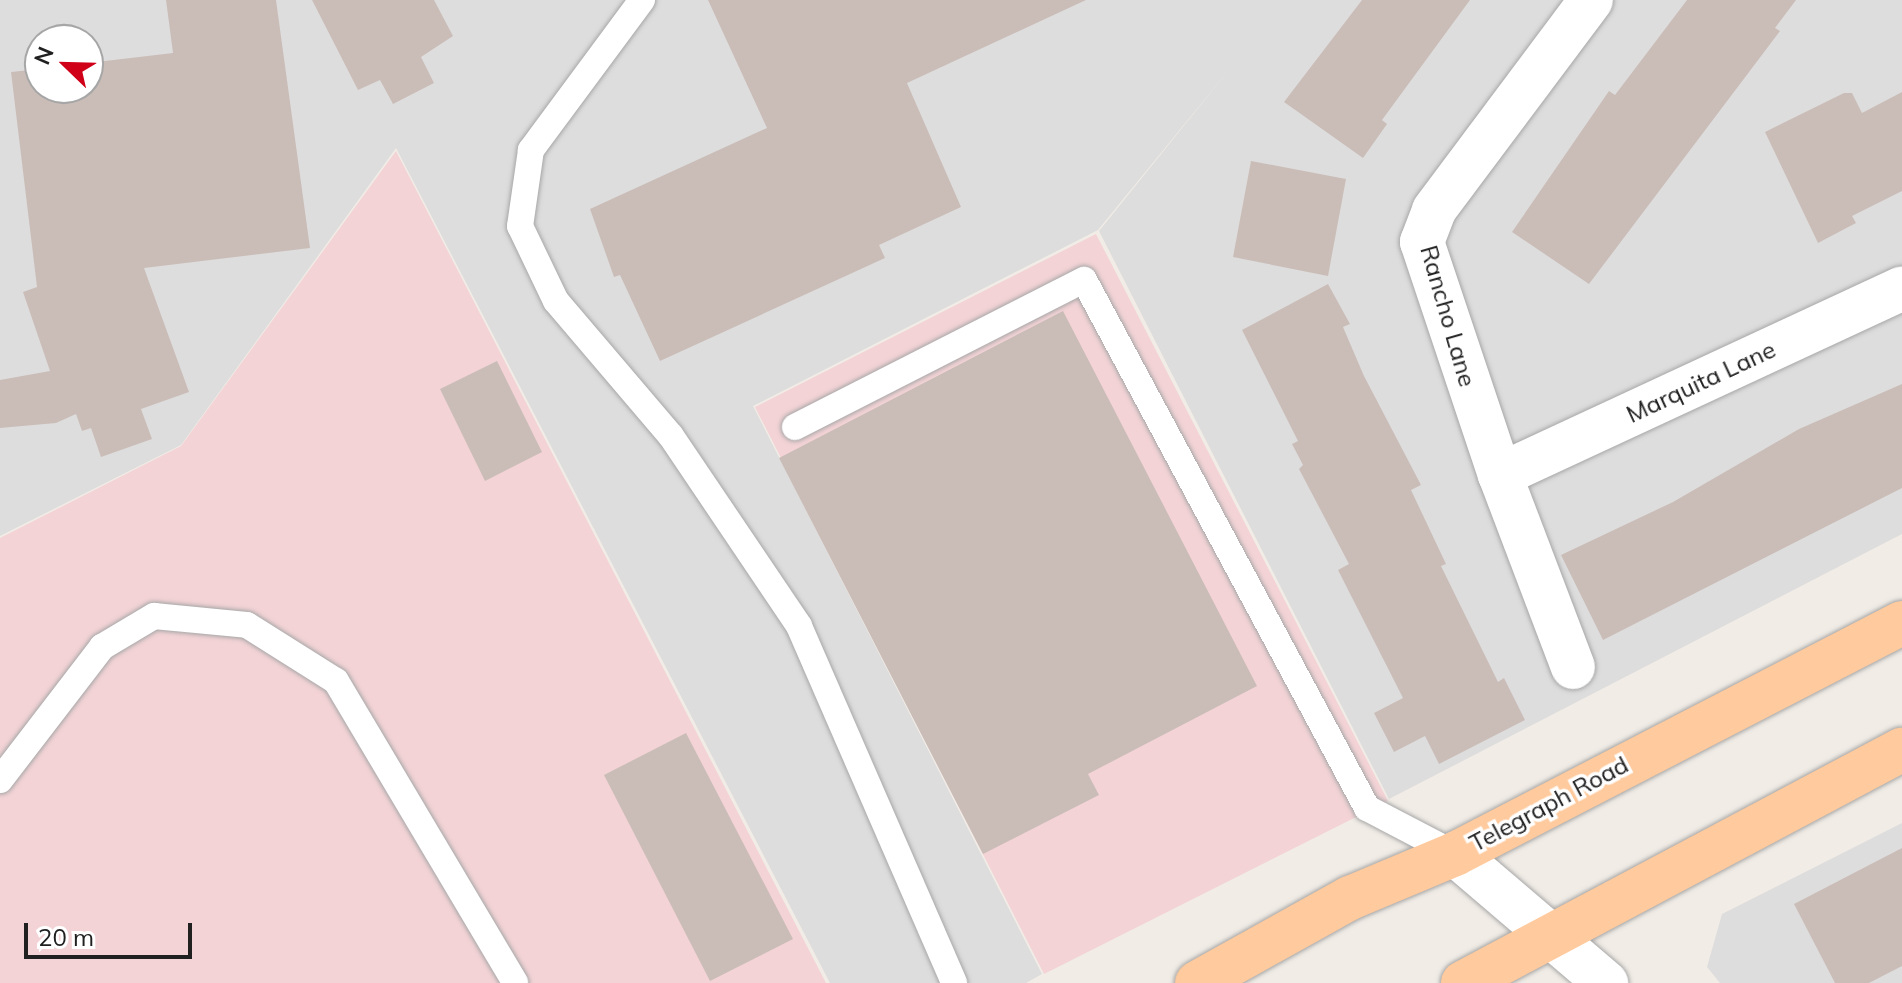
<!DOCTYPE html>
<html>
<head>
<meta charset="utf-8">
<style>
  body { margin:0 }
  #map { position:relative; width:1902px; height:983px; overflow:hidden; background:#f1ece6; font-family:Mulish,sans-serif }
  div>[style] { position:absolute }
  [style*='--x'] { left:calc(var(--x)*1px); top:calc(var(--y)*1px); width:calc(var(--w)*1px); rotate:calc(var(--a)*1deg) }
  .residential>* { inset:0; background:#dedddd }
  .commercial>* { inset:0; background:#f3d3d6 }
  .building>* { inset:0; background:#cabdb8 }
  .roads { filter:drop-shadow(0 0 2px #a7a7a7) drop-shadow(0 0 2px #a7a7a7) }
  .service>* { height:26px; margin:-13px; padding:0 13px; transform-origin:13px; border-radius:13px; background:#fff }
  .minor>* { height:44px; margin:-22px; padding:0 22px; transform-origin:22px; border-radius:22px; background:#fff }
  .primary>* { height:44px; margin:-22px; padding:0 22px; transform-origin:22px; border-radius:22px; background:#ffca9d }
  span { translate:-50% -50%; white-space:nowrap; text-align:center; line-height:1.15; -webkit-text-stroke:7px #fff; paint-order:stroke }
  .street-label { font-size:24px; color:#202020 }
  .north { position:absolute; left:24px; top:24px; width:80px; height:80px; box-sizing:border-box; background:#fff; border:2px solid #a6a6a6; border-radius:50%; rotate:293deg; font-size:22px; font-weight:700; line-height:32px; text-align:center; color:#202020 }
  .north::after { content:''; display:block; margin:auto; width:28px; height:36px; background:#d00018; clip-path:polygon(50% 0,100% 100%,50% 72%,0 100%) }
  .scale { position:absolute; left:24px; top:923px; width:168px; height:36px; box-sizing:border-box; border:4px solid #202020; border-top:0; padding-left:10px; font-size:24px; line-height:28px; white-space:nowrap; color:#202020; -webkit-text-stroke:6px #fff; paint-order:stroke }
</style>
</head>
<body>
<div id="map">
  <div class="residential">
    <i style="clip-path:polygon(evenodd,0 0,1902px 0,1902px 534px,1389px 799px,1099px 231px,1232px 66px,1098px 230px,753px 406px,1042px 974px,1026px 983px,830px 983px,396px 148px,181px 445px,0 536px,0 0,40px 40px,88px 40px,88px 88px,40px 88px,40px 40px)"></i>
    <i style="clip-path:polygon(1902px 823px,1902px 983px,1720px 983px,1707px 967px,1722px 914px)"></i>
  </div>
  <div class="commercial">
    <i style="clip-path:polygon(396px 151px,826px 983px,0 983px,0 538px,181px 446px)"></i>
    <i style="clip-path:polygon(1096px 234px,1388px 801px,1044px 974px,755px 407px)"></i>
  </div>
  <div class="building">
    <i style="clip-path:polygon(166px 0,276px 0,310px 248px,144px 268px,189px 392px,141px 409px,152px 439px,101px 457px,91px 428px,82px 431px,76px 414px,56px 423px,0 428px,0 380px,50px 371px,23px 292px,37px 287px,11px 72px,40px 69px,40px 88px,88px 88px,88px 63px,173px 53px)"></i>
    <i style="clip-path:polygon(312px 0,434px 0,453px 36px,421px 57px,434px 83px,393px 104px,380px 80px,358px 90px)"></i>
    <i style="clip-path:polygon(708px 0,1086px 0,907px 83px,961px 207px,879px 245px,885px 258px,660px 361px,620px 275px,614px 277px,590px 209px,767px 128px)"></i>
    <i style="clip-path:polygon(1362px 0,1470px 0,1382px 120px,1387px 124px,1363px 158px,1284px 102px)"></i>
    <i style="clip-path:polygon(1687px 0,1796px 0,1775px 28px,1780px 31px,1589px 284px,1512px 232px,1609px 91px,1615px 95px)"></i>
    <i style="clip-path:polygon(1902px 92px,1902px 191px,1852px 216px,1856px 223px,1818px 243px,1765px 132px,1844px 93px,1852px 93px,1862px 113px)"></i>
    <i style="clip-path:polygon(1251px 161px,1346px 179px,1328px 276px,1233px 257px)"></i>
    <i style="clip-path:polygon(1328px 284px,1350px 324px,1343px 327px,1364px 376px,1421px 485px,1411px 490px,1446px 564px,1441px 566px,1498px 682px,1504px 678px,1525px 720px,1439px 764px,1425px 736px,1394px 752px,1374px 713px,1403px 698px,1338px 570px,1349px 564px,1299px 469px,1303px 465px,1292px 444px,1298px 441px,1242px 330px)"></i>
    <i style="clip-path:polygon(1063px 311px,1257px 686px,1088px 774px,1099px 795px,983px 854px,779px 458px)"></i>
    <i style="clip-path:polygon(497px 361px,542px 452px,485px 481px,440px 389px)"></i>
    <i style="clip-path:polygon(1902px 384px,1902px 488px,1603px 640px,1561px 555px,1673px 502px,1799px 429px)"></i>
    <i style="clip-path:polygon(686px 733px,793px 939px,710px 981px,604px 775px)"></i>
    <i style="clip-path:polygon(1902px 848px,1902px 966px,1869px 983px,1835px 983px,1794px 904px)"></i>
  </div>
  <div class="roads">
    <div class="service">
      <i style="--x:642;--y:0;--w:187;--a:126.5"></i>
      <i style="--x:531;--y:150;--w:77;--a:98.2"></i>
      <i style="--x:520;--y:226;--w:83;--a:64.4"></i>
      <i style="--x:556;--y:301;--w:177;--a:49.6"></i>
      <i style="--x:671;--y:436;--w:229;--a:56"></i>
      <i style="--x:799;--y:626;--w:389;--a:66.5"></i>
      <i style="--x:795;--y:427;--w:324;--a:-27"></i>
      <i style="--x:1084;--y:280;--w:599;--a:61.81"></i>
      <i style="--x:1367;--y:808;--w:99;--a:27.6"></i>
      <i style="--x:0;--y:780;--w:168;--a:-52.5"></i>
      <i style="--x:102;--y:647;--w:61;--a:-30.8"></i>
      <i style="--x:154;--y:616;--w:93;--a:5.5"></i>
      <i style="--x:247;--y:625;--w:105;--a:32.2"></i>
      <i style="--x:336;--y:681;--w:351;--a:59.3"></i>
    </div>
    <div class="minor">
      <i style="--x:1500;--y:475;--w:443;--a:-24.9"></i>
      <i style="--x:1573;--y:667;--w:205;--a:-110.8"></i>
      <i style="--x:1500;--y:475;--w:246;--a:-108.5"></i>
      <i style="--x:1422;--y:242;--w:34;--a:-69"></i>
      <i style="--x:1434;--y:210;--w:262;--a:-53.2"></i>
      <i style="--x:1455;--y:854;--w:199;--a:40.5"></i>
    </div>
    <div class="primary">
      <i style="--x:1197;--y:983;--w:175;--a:-29.1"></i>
      <i style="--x:1350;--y:898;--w:114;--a:-22.7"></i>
      <i style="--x:1455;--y:854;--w:503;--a:-27.33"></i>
      <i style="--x:1463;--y:983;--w:497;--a:-28"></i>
    </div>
  </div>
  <div class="street-label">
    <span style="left:1448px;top:316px;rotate:74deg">Rancho Lane</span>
    <span style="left:1701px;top:382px;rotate:-25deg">Marquita Lane</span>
    <span style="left:1549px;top:804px;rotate:-28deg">Telegraph Road</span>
  </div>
  <div class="north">N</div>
  <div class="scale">20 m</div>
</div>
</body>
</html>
